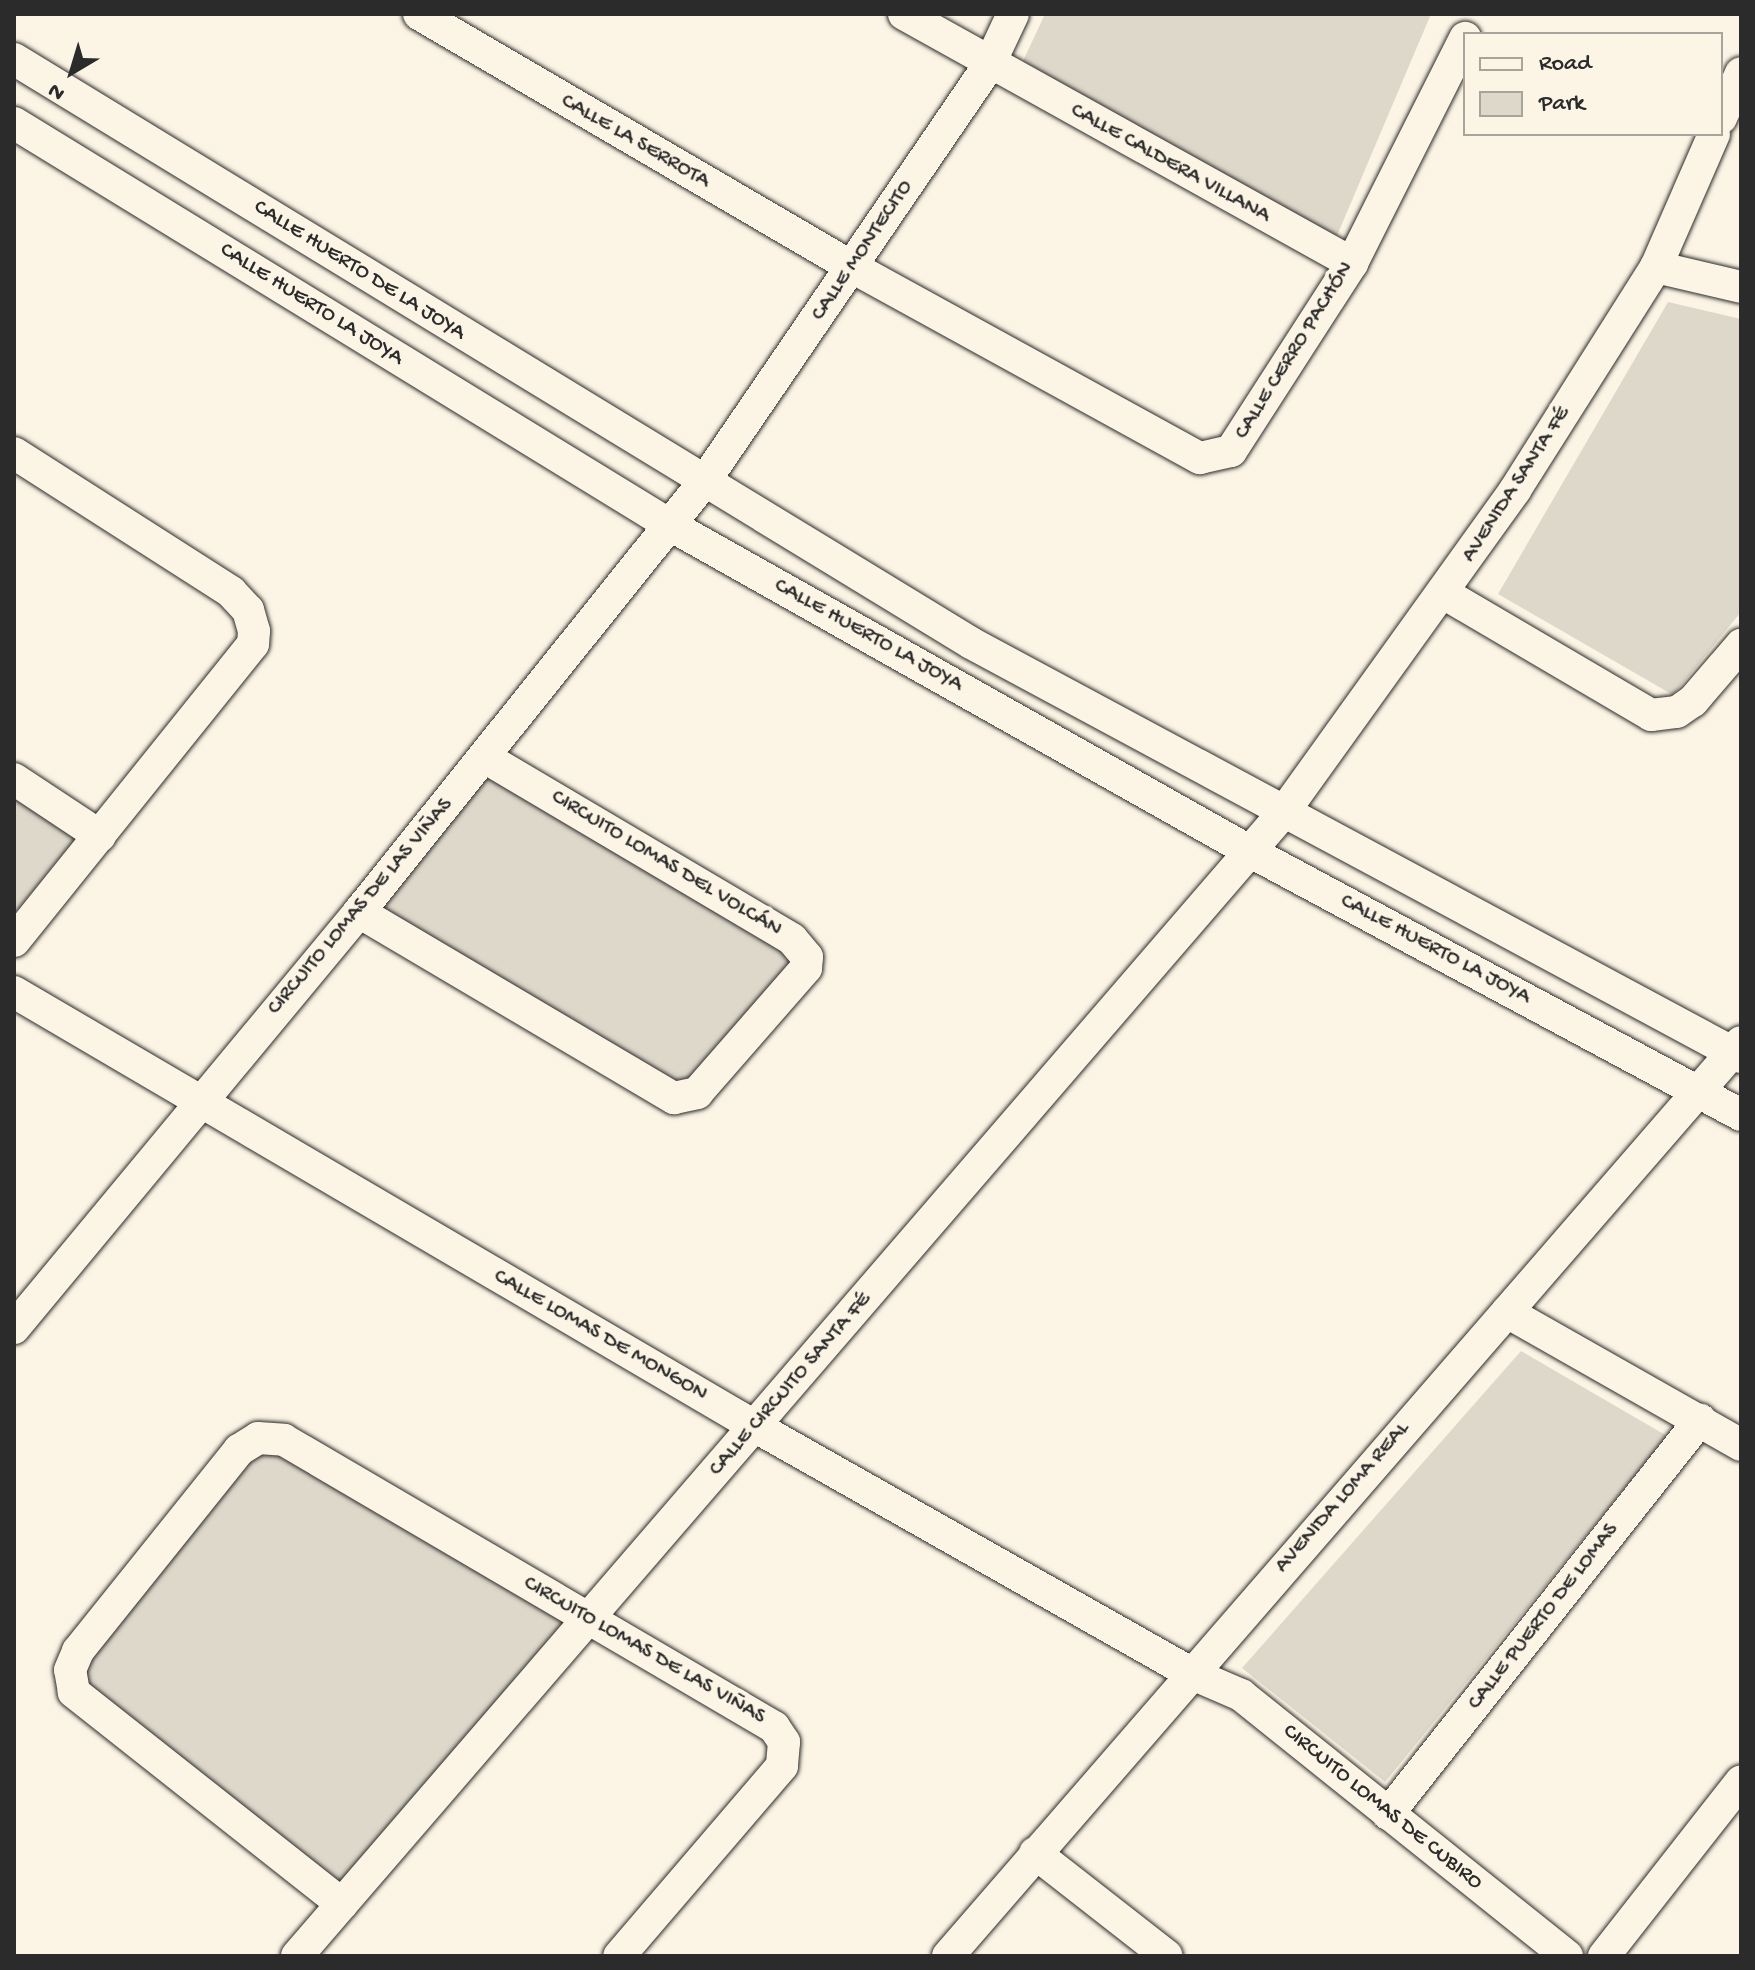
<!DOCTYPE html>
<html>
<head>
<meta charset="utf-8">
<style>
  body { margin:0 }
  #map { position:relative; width:1755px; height:1970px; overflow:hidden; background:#fcf5e5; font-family:"Gochi Hand",sans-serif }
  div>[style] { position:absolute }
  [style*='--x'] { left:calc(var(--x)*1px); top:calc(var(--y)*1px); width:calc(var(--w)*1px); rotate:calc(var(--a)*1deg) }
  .green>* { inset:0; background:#ded8ca }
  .roads { filter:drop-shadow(0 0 2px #2b2b2b) drop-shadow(0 0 2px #2b2b2b) }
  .street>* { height:32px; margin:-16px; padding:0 16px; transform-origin:16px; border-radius:16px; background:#fcf5e5 }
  span { translate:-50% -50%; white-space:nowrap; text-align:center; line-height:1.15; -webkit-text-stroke:8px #fcf5e5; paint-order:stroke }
  .street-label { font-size:22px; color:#2b2b2b }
  .frame { position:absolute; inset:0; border:16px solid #2b2b2b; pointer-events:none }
  .legend { position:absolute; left:1463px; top:32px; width:260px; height:104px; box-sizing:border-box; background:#fcf5e5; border:2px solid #a8a49b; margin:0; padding:10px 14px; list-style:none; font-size:24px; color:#2b2b2b }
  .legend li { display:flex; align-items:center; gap:16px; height:40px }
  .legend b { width:40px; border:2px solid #a8a49b }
  .north { position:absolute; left:32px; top:32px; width:80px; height:80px; -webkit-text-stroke:6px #fcf5e5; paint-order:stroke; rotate:218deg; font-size:22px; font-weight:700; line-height:32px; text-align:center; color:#2b2b2b }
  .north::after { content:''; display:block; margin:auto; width:28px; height:36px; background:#2b2b2b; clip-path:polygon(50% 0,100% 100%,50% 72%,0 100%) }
</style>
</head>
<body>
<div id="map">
  <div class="green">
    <i style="clip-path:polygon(1045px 14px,1431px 14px,1336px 238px,1023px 61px)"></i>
    <i style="clip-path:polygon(1668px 302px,1741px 319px,1741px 612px,1673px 695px,1498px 594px)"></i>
    <i style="clip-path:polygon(489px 776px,800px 959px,683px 1089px,372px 910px)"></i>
    <i style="clip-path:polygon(14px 786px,82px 831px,14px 914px)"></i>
    <i style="clip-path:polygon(1521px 1351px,1667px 1436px,1385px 1782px,1242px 1668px)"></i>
    <i style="clip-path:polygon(286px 1448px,575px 1619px,343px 1888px,81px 1685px,86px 1653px,247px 1456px)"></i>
  </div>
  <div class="roads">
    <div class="street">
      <i style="--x:419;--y:14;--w:501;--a:30.3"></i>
      <i style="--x:852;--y:267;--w:397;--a:28.8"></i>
      <i style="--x:1200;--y:458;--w:32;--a:-13"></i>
      <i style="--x:1231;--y:451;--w:224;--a:-57.2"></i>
      <i style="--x:1352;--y:263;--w:252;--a:-63.3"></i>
      <i style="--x:904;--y:14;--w:513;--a:29.07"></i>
      <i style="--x:14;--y:59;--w:1121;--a:31.39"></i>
      <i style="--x:971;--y:643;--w:874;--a:28.27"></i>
      <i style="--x:1721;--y:118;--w:49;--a:-66"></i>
      <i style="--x:14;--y:123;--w:769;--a:31.5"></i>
      <i style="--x:670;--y:525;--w:667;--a:29.37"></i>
      <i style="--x:1251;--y:852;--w:556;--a:28.22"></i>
      <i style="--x:1656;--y:267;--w:87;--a:13.2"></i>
      <i style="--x:14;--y:453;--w:258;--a:32.6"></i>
      <i style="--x:231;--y:592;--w:25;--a:47"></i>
      <i style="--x:248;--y:610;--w:22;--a:74"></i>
      <i style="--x:254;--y:631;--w:13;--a:94"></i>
      <i style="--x:253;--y:644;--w:381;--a:128.8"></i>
      <i style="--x:1445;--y:594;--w:239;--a:30.4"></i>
      <i style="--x:1651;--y:715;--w:26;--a:-7"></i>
      <i style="--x:1677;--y:712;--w:19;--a:-35"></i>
      <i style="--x:1693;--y:701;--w:74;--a:-49.4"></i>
      <i style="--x:14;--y:779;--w:103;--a:33.5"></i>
      <i style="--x:359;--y:912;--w:366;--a:30.6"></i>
      <i style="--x:674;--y:1098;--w:24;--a:-12"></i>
      <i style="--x:697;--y:1093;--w:166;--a:-48.9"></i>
      <i style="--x:806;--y:968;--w:11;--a:-85"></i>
      <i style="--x:807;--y:957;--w:23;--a:-130"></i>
      <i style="--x:792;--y:939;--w:358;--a:-149.4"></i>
      <i style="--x:14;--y:992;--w:860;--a:30.38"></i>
      <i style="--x:756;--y:1427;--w:499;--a:29.5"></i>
      <i style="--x:1190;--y:1673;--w:56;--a:23.3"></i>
      <i style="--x:1241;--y:1695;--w:418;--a:38.7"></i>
      <i style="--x:1507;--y:1312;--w:269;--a:29.6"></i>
      <i style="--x:14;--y:1328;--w:540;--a:-50.33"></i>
      <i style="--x:359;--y:912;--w:551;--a:-51.26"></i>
      <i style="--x:704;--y:482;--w:505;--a:-55.65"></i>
      <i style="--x:989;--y:65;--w:56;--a:-64.8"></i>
      <i style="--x:1388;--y:1814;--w:503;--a:-51.63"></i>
      <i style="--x:1035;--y:1853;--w:167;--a:38"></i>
      <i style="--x:342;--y:1904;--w:342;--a:-141.7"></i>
      <i style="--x:74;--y:1692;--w:22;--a:-100"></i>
      <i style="--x:70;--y:1670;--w:21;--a:-67"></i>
      <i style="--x:78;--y:1651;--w:258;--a:-51.3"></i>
      <i style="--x:239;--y:1450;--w:22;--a:-32"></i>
      <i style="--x:258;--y:1438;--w:26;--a:4"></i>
      <i style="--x:284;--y:1440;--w:568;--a:30.36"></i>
      <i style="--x:774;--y:1727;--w:18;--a:56"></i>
      <i style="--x:784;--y:1742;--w:24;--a:95"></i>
      <i style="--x:782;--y:1766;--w:250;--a:130.6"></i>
      <i style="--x:297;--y:1956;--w:1510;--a:-49.22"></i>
      <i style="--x:1283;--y:813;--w:398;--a:-54.3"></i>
      <i style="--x:1515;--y:490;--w:264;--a:-57.7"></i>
      <i style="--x:1656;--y:267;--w:145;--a:-66.4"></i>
      <i style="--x:948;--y:1956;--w:1210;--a:-49.05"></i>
      <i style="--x:1604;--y:1956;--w:222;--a:-51.9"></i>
    </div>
  </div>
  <div class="street-label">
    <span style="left:635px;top:142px;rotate:30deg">CALLE LA SERROTA</span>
    <span style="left:1170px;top:164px;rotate:29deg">CALLE CALDERA VILLANA</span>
    <span style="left:863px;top:251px;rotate:-56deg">CALLE MONTECITO</span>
    <span style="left:359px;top:271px;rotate:32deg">CALLE HUERTO DE LA JOYA</span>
    <span style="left:311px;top:305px;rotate:32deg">CALLE HUERTO LA JOYA</span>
    <span style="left:1295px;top:351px;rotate:-58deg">CALLE CERRO PACHÓN</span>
    <span style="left:1517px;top:485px;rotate:-57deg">AVENIDA SANTA FÉ</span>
    <span style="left:868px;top:636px;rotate:29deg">CALLE HUERTO LA JOYA</span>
    <span style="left:666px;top:864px;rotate:31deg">CIRCUITO LOMAS DEL VOLCÁN</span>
    <span style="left:361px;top:907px;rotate:-50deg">CIRCUITO LOMAS DE LAS VIÑAS</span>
    <span style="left:1435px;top:950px;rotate:28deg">CALLE HUERTO LA JOYA</span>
    <span style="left:600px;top:1336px;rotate:30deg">CALLE LOMAS DE MONGON</span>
    <span style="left:791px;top:1385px;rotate:-49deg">CALLE CIRCUITO SANTA FÉ</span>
    <span style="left:1343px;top:1498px;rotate:-49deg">AVENIDA LOMA REAL</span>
    <span style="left:1544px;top:1617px;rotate:-52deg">CALLE PUERTO DE LOMAS</span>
    <span style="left:644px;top:1651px;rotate:30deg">CIRCUITO LOMAS DE LAS VIÑAS</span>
    <span style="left:1382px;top:1808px;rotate:39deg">CIRCUITO LOMAS DE CUBIRO</span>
  </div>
  <div class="frame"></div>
  <ul class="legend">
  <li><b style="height:10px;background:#fcf5e5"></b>Road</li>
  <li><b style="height:22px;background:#ded8ca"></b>Park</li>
  </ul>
  <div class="north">N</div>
</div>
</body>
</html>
